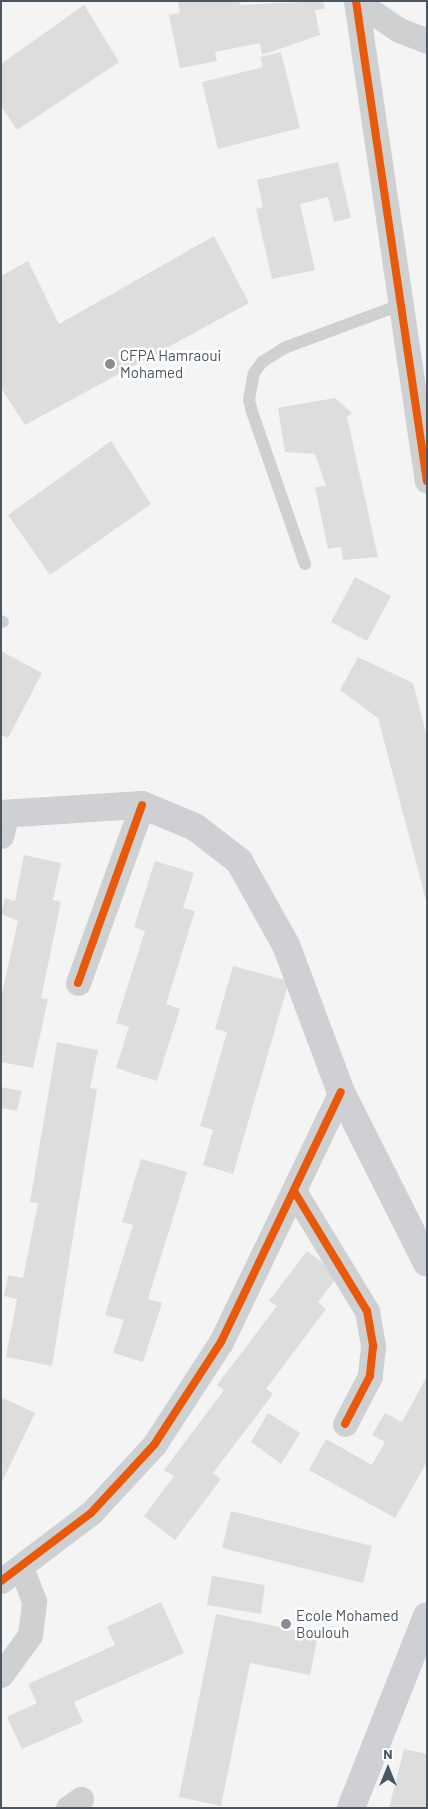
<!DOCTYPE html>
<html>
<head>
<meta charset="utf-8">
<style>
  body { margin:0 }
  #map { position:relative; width:428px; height:1809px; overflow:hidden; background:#f4f4f4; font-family:Barlow,sans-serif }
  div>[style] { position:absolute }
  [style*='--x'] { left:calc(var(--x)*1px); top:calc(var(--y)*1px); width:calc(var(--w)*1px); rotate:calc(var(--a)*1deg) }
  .building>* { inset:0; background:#ddddde }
  .service>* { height:12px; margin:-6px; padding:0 6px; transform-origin:6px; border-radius:6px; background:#ced0d2 }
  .minor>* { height:25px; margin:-12.5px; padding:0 12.5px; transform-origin:12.5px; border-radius:12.5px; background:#ced0d2 }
  .secondary>* { height:28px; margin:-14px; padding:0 14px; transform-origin:14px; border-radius:14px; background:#ced0d4 }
  .cycleway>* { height:8px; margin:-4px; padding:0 4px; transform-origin:4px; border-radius:4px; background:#e8590c }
  .dots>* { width:14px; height:14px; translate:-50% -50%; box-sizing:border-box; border:2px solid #fff; border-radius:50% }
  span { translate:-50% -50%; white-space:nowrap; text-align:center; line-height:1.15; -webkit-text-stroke:5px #fff; paint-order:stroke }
  .poi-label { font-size:15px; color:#4a5661 }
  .left { translate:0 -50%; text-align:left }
  .frame { position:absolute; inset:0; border:2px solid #4a5661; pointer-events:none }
  .north { position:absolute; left:363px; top:1744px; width:50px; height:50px; -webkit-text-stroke:4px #fff; paint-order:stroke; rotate:0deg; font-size:14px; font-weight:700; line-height:20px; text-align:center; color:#4a5661 }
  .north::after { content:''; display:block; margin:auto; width:18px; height:22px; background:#4a5661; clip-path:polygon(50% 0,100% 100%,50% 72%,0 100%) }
</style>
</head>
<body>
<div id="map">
  <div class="building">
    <i style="clip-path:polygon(178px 1px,239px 1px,240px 5px,323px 1px,325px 9px,315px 10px,320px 35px,262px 55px,260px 43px,215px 52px,217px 61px,180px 68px,169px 15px,180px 13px)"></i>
    <i style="clip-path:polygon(84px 5px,119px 62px,17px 130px,1px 106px,1px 64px)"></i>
    <i style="clip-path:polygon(281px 52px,300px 128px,218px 149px,202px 82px,263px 67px,260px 57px)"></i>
    <i style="clip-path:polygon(338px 162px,351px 218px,334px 222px,328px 197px,300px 204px,315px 270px,272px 279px,256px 209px,263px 207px,257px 180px)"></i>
    <i style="clip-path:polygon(214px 236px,249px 303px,25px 425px,1px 388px,1px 276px,28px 261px,59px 324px)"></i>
    <i style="clip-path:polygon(335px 398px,352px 413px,347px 417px,378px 557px,343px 560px,341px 547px,328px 549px,315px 487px,326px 486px,315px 454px,285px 452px,278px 408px)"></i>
    <i style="clip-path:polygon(111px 441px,151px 504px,50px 575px,8px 515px)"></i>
    <i style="clip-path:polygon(355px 577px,391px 596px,367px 641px,331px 622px)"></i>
    <i style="clip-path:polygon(1px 651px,42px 673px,8px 738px,1px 735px)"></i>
    <i style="clip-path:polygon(358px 657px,413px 683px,427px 737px,427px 904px,378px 718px,340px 690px)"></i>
    <i style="clip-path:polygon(24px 855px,61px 863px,53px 900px,61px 902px,41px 998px,48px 999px,33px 1068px,1px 1062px,1px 998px,18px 921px,1px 914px,5px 898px,15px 901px)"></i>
    <i style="clip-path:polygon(155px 861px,194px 873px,183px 908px,195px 911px,166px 1004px,180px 1009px,157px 1081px,116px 1068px,129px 1027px,116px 1023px,145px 931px,134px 927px)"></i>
    <i style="clip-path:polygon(233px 966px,289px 981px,233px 1174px,203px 1165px,213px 1130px,200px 1126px,227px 1032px,215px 1029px)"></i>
    <i style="clip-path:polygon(57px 1042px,98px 1050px,90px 1088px,97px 1089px,52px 1366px,6px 1357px,17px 1299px,4px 1296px,8px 1275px,23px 1278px,38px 1203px,30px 1202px)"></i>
    <i style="clip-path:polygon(1px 1087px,22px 1091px,17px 1111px,1px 1108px)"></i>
    <i style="clip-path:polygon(141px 1159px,187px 1172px,148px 1299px,162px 1303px,143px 1362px,113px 1353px,124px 1320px,105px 1315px,133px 1225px,122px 1222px)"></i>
    <i style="clip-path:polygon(307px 1251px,339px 1275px,318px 1302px,326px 1309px,266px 1389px,273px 1394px,213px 1473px,221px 1479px,175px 1540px,144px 1516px,174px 1476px,164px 1470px,224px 1390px,217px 1385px,277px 1306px,269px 1301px)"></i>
    <i style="clip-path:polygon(427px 1376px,427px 1462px,395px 1518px,309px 1470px,326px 1439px,372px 1465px,385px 1442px,372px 1435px,385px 1413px,402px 1422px)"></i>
    <i style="clip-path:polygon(1px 1397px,35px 1413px,1px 1484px)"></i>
    <i style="clip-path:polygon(268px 1413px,300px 1433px,281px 1464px,251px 1442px)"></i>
    <i style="clip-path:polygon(231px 1511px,372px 1546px,363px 1583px,222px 1548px)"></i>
    <i style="clip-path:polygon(212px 1576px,265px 1585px,261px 1614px,207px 1605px)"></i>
    <i style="clip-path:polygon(161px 1602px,184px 1653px,74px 1702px,83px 1722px,22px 1749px,7px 1717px,37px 1703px,28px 1684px,115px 1645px,107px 1627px)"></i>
    <i style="clip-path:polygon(216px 1614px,318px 1635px,310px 1675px,250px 1663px,221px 1806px,179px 1797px)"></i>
    <i style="clip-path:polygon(404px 1749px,427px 1754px,427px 1808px,389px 1808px)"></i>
  </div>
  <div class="service">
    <i style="--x:305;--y:564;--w:161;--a:-109.2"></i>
    <i style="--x:252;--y:412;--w:12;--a:-104"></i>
    <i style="--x:249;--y:400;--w:27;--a:-80"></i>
    <i style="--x:254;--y:373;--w:14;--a:-54"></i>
    <i style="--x:262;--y:362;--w:26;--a:-32"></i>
    <i style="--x:284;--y:348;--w:127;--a:-20.3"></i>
    <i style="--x:1;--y:621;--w:2;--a:27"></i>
  </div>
  <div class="minor">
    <i style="--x:356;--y:1;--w:485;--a:81.6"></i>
    <i style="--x:356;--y:1;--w:52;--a:34"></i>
    <i style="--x:399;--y:30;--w:30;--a:21"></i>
    <i style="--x:1;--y:836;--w:23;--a:-75"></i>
    <i style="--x:78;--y:983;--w:189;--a:-70.2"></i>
    <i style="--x:294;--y:1191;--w:140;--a:58.7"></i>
    <i style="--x:367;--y:1311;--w:36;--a:80"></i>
    <i style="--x:373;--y:1346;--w:30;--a:96"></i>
    <i style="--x:370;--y:1376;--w:54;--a:117.5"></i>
    <i style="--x:1;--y:1581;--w:113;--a:-37.1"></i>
    <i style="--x:91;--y:1513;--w:93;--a:-47.2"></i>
    <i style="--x:154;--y:1445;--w:123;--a:-57"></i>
    <i style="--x:221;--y:1342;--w:277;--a:-64.4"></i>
    <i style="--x:1;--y:1675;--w:49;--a:-54.1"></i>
    <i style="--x:30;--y:1635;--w:34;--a:-83"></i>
    <i style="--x:34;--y:1601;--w:36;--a:-111"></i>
    <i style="--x:68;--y:1808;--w:16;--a:-35"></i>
  </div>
  <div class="secondary">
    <i style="--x:1;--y:814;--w:141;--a:-3.7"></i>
    <i style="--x:142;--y:805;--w:57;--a:22.5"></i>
    <i style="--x:195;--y:827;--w:56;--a:37.7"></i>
    <i style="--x:239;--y:861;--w:96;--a:60.8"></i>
    <i style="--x:286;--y:945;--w:157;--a:69.5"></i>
    <i style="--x:341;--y:1092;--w:191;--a:63.3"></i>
    <i style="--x:351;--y:1808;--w:206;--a:-68.4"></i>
  </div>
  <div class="cycleway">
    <i style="--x:356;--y:1;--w:485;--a:81.6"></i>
    <i style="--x:78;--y:983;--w:189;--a:-70.2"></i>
    <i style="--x:294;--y:1191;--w:140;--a:58.7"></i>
    <i style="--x:367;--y:1311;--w:36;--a:80"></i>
    <i style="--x:373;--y:1346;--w:30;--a:96"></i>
    <i style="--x:370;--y:1376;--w:54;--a:117.5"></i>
    <i style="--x:1;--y:1581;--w:113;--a:-37.1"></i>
    <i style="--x:91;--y:1513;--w:93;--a:-47.2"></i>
    <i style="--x:154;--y:1445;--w:123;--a:-57"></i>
    <i style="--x:221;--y:1342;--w:277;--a:-64.4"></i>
  </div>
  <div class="dots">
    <i style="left:110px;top:364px;background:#868d94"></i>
    <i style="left:286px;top:1624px;background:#868d94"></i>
  </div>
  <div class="poi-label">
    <span class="left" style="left:120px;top:364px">CFPA Hamraoui<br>Mohamed</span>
    <span class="left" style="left:296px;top:1624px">Ecole Mohamed<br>Boulouh</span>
  </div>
  <div class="frame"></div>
  <div class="north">N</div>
</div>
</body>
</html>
